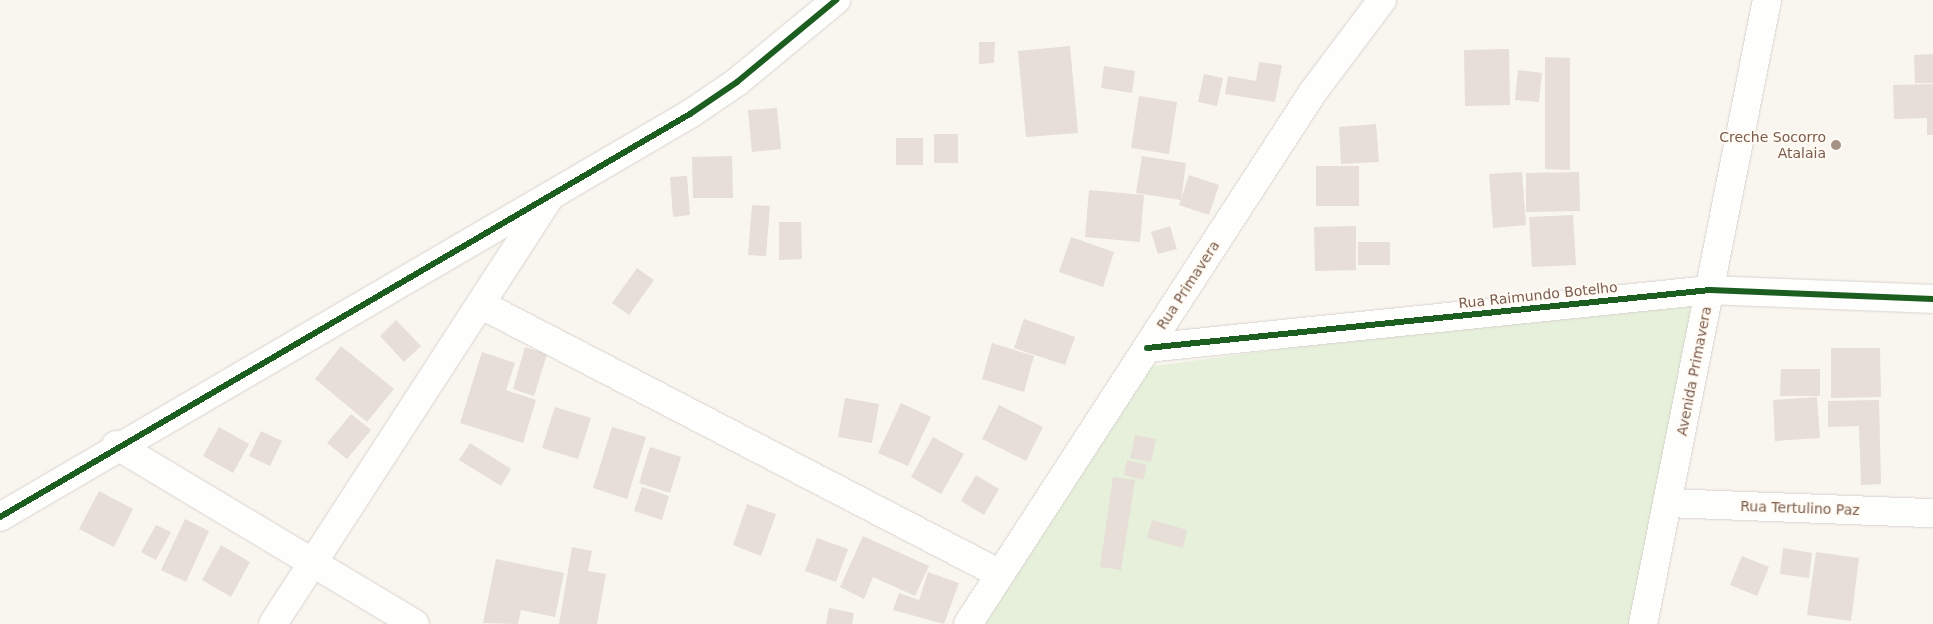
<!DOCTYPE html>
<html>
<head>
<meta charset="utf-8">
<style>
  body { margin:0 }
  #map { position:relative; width:1933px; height:624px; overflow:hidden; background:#f9f6f0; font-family:"DejaVu Sans",sans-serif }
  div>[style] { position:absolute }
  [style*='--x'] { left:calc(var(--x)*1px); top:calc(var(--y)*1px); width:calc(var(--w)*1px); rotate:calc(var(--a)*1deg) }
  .green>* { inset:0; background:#e6f0db }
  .building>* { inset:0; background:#e6ded7 }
  .roads { filter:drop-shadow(0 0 1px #d9d3ce) drop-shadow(0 0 1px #d9d3ce) }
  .street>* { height:28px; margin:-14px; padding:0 14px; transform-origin:14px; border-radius:14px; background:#fefefd }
  .cycleway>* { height:6px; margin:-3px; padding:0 3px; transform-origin:3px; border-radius:3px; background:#1b5e20 }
  .dots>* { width:14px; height:14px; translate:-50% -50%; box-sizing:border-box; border:2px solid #fffaf3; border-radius:50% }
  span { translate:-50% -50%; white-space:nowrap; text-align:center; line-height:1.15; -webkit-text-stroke:4px #fffaf3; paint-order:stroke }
  .poi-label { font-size:14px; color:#7a5d4d }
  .right { translate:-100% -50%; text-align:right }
  .street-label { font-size:14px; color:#7a5d4d }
</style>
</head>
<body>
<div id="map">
  <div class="green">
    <i style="clip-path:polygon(1710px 290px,1643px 624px,968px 624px,1133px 369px)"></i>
  </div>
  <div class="building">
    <i style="clip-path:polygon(979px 42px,995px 42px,994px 63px,979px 64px)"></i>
    <i style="clip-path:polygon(1070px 46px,1078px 133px,1026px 137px,1018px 51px)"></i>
    <i style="clip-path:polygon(1509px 49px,1510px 105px,1465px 106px,1464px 50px)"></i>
    <i style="clip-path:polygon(1933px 54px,1933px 83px,1915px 83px,1914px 55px)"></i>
    <i style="clip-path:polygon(1545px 57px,1570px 58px,1570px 170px,1545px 169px)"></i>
    <i style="clip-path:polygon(1259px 62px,1282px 65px,1275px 102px,1225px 94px,1228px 76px,1256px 81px)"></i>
    <i style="clip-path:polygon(1104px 66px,1135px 71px,1132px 93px,1101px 88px)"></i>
    <i style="clip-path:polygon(1518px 70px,1542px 73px,1539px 102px,1515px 100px)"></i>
    <i style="clip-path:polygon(1204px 74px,1223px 78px,1217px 106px,1198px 102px)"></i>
    <i style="clip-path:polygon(1933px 84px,1933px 135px,1927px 135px,1927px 118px,1894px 119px,1893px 85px)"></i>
    <i style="clip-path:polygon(1139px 96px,1177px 102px,1169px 154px,1131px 148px)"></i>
    <i style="clip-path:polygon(777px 108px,781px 149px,752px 152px,748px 110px)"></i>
    <i style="clip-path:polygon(1376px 124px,1379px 162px,1341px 164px,1339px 127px)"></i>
    <i style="clip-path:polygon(934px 134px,958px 134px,958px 163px,934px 163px)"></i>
    <i style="clip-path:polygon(896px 138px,923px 138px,923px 165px,896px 165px)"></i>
    <i style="clip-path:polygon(732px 156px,733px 198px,693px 198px,692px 157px)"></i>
    <i style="clip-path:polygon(1142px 156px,1186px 163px,1181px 200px,1136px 193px)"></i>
    <i style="clip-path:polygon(1316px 166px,1359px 166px,1359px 206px,1316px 206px)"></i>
    <i style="clip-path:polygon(1522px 172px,1526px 225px,1493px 228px,1489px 174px)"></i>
    <i style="clip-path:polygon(1579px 172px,1580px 211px,1526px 212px,1526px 173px)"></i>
    <i style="clip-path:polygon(1189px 175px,1219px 185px,1209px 215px,1179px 205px)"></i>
    <i style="clip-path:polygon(687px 176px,690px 215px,673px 217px,670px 177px)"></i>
    <i style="clip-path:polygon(1089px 190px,1144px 195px,1140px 242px,1085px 237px)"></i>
    <i style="clip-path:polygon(752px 205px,770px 206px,766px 256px,748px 255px)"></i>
    <i style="clip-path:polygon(1573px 215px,1576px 265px,1532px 267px,1529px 217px)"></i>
    <i style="clip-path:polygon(779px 222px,801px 222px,802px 259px,779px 260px)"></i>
    <i style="clip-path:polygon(1170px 226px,1177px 249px,1158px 254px,1151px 232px)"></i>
    <i style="clip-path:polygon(1356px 226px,1356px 270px,1315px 271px,1314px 227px)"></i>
    <i style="clip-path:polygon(1071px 237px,1114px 252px,1103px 287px,1059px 272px)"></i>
    <i style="clip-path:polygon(1358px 242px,1390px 242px,1390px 265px,1358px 265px)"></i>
    <i style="clip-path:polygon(637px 268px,654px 280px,629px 315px,612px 303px)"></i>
    <i style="clip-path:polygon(1024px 319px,1075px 337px,1065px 365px,1014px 348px)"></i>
    <i style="clip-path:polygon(396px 320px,421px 346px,404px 362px,380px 336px)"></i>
    <i style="clip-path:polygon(992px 343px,1034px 356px,1024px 392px,982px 379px)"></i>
    <i style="clip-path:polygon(341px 346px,394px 389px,367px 422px,315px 379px)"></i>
    <i style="clip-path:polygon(525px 347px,547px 354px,534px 396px,513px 389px)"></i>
    <i style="clip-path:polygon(1831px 348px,1880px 348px,1881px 397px,1831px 398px)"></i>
    <i style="clip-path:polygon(482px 352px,515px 363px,506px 390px,536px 400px,523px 443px,460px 423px)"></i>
    <i style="clip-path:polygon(1781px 369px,1820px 369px,1820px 396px,1780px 396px)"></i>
    <i style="clip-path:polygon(1817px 397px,1820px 438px,1775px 441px,1773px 400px)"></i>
    <i style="clip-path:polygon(845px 398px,879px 404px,872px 443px,838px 437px)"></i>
    <i style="clip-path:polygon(1879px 400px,1881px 484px,1861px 485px,1859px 426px,1828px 427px,1828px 401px)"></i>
    <i style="clip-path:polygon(901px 403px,931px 417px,908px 466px,878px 453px)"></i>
    <i style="clip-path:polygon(999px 405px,1043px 427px,1026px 461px,982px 439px)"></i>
    <i style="clip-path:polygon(555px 407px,591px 418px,578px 459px,542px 448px)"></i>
    <i style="clip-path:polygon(351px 414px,371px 430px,347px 459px,327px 443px)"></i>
    <i style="clip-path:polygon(219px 427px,249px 444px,233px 473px,203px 456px)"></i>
    <i style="clip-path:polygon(612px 427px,646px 437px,627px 499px,593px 488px)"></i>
    <i style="clip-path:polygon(261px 431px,282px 441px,270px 466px,249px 456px)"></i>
    <i style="clip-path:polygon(1135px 435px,1156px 439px,1151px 462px,1130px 458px)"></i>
    <i style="clip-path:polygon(933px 437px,964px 454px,941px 494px,911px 477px)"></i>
    <i style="clip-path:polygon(470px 443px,511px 469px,501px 486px,459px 460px)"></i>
    <i style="clip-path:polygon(650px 447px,681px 457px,670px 493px,639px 483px)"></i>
    <i style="clip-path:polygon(1127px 460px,1147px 465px,1143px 480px,1124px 475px)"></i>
    <i style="clip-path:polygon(976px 475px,999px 489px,984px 515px,961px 501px)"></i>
    <i style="clip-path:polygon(1113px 477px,1135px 480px,1121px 570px,1100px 567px)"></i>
    <i style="clip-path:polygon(642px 487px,669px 496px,662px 520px,634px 511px)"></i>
    <i style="clip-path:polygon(99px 491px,133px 509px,114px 547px,79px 529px)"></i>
    <i style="clip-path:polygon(747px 504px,776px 514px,761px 556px,733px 545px)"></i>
    <i style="clip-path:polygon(185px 519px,209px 531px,186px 582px,161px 570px)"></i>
    <i style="clip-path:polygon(1152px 520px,1187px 530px,1183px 548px,1147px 538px)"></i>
    <i style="clip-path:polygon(156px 525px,171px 532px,156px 560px,141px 552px)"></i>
    <i style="clip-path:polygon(863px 536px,929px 566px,915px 596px,873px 577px,864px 599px,840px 587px)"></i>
    <i style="clip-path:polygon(817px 538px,848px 549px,836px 582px,805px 571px)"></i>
    <i style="clip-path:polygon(221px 545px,250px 562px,231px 597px,202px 580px)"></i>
    <i style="clip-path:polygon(572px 547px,592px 551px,588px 571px,606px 574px,597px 624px,559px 624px)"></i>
    <i style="clip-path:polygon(1783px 548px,1812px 553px,1809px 578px,1780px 574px)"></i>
    <i style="clip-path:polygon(1816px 552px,1859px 558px,1851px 621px,1807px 615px)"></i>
    <i style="clip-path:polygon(1742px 556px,1769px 567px,1757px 596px,1730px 585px)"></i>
    <i style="clip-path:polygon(496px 559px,564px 573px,555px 617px,521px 610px,518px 624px,483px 623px)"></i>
    <i style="clip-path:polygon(928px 572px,959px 583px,944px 624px,893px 610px,899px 593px,919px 600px)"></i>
    <i style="clip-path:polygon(829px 608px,854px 613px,852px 624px,826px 624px)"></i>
  </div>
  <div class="roads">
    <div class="street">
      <i style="--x:482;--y:305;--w:584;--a:27.44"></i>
      <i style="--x:1147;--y:348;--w:566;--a:-5.88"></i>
      <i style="--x:1710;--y:290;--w:223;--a:2.3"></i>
      <i style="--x:116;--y:445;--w:348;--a:30.9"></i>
      <i style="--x:1667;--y:503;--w:266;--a:2.2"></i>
      <i style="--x:0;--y:517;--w:799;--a:-30.29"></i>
      <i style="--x:690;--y:114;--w:57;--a:-34.2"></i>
      <i style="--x:737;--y:82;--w:129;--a:-39.6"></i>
      <i style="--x:273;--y:624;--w:508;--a:-57.06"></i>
      <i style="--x:968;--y:624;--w:634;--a:-57.04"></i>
      <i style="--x:1313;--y:92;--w:115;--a:-53.1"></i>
      <i style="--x:1643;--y:624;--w:636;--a:-78.76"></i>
    </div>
  </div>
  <div class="cycleway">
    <i style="--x:1147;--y:348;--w:566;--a:-5.88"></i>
    <i style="--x:1710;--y:290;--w:223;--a:2.3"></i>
    <i style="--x:0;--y:517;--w:799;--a:-30.29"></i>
    <i style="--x:690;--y:114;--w:57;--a:-34.2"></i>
    <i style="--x:737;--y:82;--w:129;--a:-39.6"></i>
  </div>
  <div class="dots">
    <i style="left:1836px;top:145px;background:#a69386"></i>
  </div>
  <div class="poi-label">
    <span class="right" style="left:1826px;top:145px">Creche Socorro<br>Atalaia</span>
  </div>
  <div class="street-label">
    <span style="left:1188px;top:285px;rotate:-57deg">Rua Primavera</span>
    <span style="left:1538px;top:295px;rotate:-6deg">Rua Raimundo Botelho</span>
    <span style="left:1694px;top:371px;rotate:-79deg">Avenida Primavera</span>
    <span style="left:1800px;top:508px;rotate:2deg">Rua Tertulino Paz</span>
  </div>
</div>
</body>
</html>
